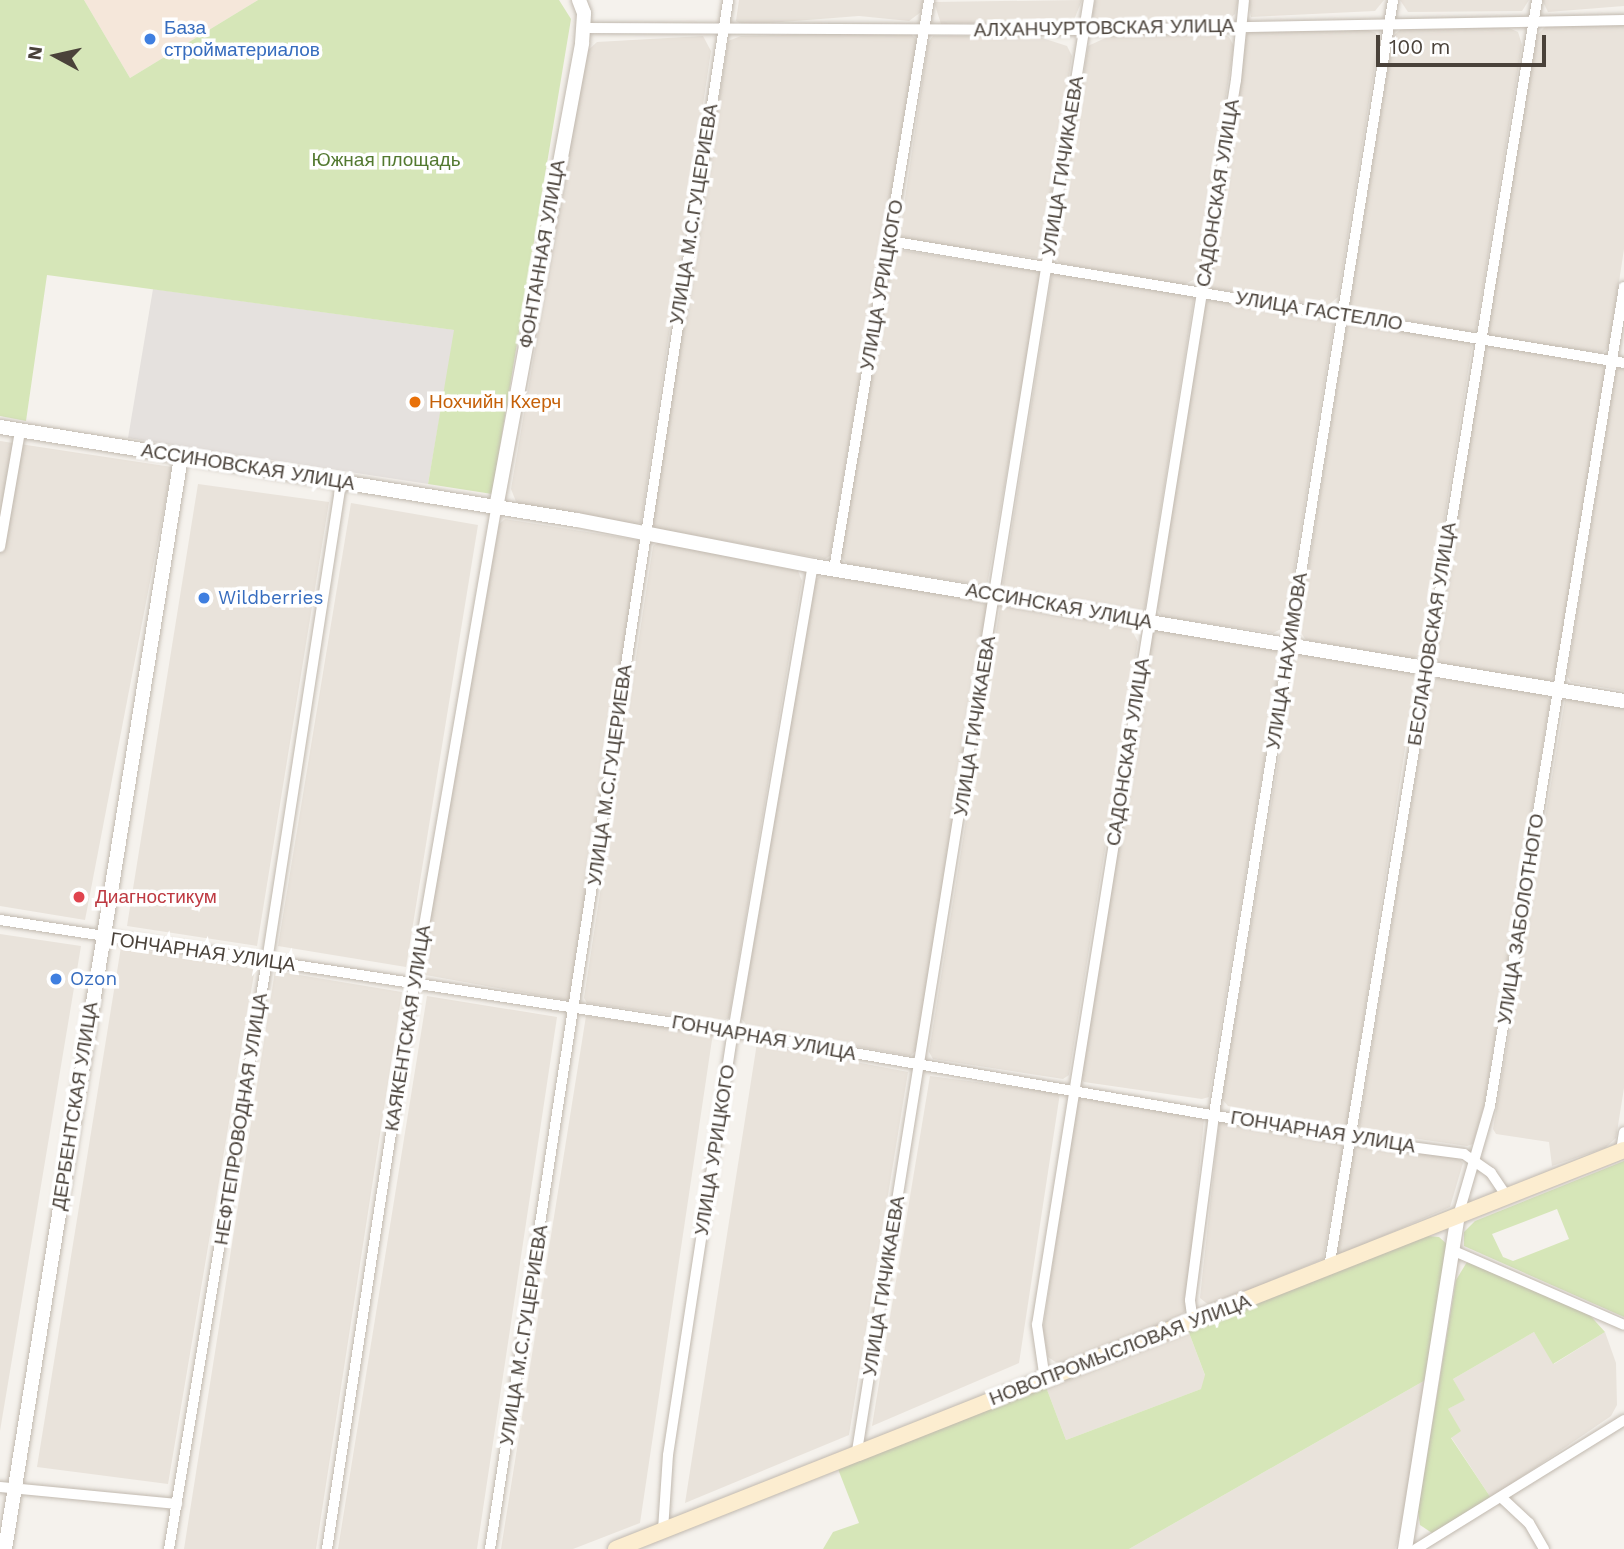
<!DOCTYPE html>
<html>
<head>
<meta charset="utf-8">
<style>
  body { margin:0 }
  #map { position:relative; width:1624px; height:1549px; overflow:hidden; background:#f5f2ed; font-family:"Work Sans",sans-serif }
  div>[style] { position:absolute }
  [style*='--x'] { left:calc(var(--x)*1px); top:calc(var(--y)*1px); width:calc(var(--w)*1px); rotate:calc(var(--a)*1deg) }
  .residential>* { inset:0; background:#e9e3db }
  .commercial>* { inset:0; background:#f5e7da }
  .industrial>* { inset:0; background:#e5e1de }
  .green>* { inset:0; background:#d6e6b8 }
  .roads { filter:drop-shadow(0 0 2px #c1b9af) drop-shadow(0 0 2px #c1b9af) }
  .minor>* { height:10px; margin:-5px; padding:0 5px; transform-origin:5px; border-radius:5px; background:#fff }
  .tertiary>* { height:14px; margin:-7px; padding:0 7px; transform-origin:7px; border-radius:7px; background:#fff }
  .secondary>* { height:16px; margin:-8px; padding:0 8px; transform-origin:8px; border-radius:8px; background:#fcedd0 }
  .dots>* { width:19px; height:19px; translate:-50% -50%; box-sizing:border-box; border:4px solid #fff; border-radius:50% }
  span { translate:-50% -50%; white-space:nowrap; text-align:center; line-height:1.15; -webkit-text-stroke:7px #fff; paint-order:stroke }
  .shop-label { font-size:19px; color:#366cbe }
  .left { translate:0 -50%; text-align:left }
  .street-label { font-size:19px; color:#4a423a }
  .park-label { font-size:19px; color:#537930 }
  .food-label { font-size:19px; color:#c56008 }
  .health-label { font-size:19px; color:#be3a42 }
  .north { position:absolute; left:21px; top:21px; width:70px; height:70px; -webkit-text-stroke:5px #fff; paint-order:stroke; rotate:278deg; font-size:19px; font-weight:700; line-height:28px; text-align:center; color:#4a423a }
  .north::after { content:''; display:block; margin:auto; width:24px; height:32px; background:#4a423a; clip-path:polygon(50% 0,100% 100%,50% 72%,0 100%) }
  .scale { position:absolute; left:1376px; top:35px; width:170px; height:32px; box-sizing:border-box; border:4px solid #4a423a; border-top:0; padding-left:9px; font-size:21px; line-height:24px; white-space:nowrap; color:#4a423a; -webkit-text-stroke:5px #fff; paint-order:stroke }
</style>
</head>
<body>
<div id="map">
  <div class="residential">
    <i style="clip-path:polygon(739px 0,923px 0,921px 12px,909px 21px,859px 16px,743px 25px,736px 21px)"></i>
    <i style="clip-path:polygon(1082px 0,1074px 20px,941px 24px,934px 2px)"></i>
    <i style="clip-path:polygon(1095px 0,1238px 0,1235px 14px,1229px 19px,1097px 23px,1092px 18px)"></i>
    <i style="clip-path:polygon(1248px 0,1384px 0,1375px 11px,1251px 17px)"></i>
    <i style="clip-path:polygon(1400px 0,1529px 0,1522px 11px,1408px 12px)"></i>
    <i style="clip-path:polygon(1542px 0,1624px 0,1624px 6px,1548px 12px)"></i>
    <i style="clip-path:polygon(1624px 22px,1624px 249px,1609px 347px,1602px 353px,1491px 338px,1486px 334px,1535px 37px,1546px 26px)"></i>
    <i style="clip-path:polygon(1407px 24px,1509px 28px,1518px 32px,1522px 45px,1476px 330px,1470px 332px,1353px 311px,1350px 304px,1393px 36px)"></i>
    <i style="clip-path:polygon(1361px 27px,1376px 33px,1379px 40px,1338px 297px,1327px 306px,1207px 288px,1242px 74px,1243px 38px,1252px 29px)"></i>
    <i style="clip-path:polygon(1216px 31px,1229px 37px,1234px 46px,1197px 278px,1183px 285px,1059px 263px,1056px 258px,1088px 46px,1114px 34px)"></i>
    <i style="clip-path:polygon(909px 32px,917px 40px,830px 556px,825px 559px,655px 528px,652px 524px,728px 41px,741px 36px)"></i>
    <i style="clip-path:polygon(703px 36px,711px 51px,641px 522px,636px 525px,517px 504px,511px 489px,586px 52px,597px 42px)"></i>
    <i style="clip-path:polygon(933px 36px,1036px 36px,1067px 46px,1072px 56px,1042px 255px,1037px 258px,899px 239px,928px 43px)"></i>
    <i style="clip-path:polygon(894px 249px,1042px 272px,987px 586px,847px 564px,840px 555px)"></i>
    <i style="clip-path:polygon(1052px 273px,1188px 293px,1194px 299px,1145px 609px,1139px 613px,1007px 589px,1003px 584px)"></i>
    <i style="clip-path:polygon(1209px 300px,1326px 316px,1334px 322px,1285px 627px,1273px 633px,1162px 617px,1157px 608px,1203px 306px)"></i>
    <i style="clip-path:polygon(1352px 321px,1468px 341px,1472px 347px,1423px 653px,1413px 659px,1306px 640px,1299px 630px,1346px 327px)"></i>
    <i style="clip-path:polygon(1489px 344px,1600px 363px,1606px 369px,1556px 675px,1549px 681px,1441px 665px,1435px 657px,1484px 346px)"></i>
    <i style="clip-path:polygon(1624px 367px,1624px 691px,1571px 682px,1567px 676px,1616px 369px)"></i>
    <i style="clip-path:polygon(0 441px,172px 467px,85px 920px,0 906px)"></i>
    <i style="clip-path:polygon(198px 484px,329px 502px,257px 946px,127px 926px)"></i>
    <i style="clip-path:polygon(351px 503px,478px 525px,406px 967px,278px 946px)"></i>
    <i style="clip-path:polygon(505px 519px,638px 540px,640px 545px,570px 1001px,420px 974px,499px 524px)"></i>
    <i style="clip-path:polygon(659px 542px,798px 571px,802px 581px,729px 1018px,722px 1022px,587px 1003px,584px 998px,653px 546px)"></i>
    <i style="clip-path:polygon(825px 574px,985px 597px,989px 603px,917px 1050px,910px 1056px,748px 1027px,741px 1018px,815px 579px)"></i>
    <i style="clip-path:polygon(1001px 601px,1128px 623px,1138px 642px,1069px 1075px,1063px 1079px,933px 1059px,929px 1052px)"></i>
    <i style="clip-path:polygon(1161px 627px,1278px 650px,1281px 659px,1209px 1097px,1202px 1099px,1084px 1082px,1079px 1076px,1153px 633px)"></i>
    <i style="clip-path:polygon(1301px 652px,1413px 672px,1416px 677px,1347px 1126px,1341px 1130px,1228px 1106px,1222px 1099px,1296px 655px)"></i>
    <i style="clip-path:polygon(1438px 677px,1543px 694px,1550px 700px,1484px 1106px,1473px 1144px,1467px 1146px,1363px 1131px,1359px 1126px,1431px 682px)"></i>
    <i style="clip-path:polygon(1570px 695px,1624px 704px,1624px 1088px,1616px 1138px,1605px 1148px,1552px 1166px,1549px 1142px,1496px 1134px,1493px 1129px,1565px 700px)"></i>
    <i style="clip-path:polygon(0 934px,81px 946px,0 1431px)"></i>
    <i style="clip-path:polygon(121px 947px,255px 968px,168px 1484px,37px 1467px)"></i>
    <i style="clip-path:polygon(275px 971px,402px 992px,316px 1549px,184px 1549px)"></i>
    <i style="clip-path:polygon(427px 996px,557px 1017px,477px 1549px,338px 1549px)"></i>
    <i style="clip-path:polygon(586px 1016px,713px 1033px,640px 1523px,573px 1549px,501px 1549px)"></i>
    <i style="clip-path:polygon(757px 1043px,908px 1072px,849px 1435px,685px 1503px)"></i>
    <i style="clip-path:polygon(930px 1076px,1060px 1093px,1019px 1363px,872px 1426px)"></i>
    <i style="clip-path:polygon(1077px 1095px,1198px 1111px,1204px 1119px,1186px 1310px,1177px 1319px,1060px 1365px,1048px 1357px,1043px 1330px)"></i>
    <i style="clip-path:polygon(1226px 1117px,1340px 1140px,1343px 1148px,1323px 1259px,1210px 1306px,1200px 1298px,1219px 1122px)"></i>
    <i style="clip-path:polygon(1361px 1144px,1455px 1155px,1463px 1163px,1450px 1207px,1340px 1255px,1335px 1250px,1353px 1149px)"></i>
    <i style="clip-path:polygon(1188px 1330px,1209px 1386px,1066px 1440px,1046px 1387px)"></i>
    <i style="clip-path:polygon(1534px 1332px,1554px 1364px,1605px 1332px,1616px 1363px,1617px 1405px,1611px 1416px,1491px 1498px,1451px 1437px,1448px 1409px,1464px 1400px,1453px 1379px)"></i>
    <i style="clip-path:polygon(1429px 1378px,1409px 1501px,1395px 1549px,1129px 1549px)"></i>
  </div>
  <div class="commercial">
    <i style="clip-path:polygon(84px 0,258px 0,130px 78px)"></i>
  </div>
  <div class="industrial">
    <i style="clip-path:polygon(153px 289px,455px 330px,428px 484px,128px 438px)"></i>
  </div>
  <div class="green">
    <i style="clip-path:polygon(0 0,84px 0,130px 78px,258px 0,559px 0,571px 19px,492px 494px,428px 484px,454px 330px,47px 275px,26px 421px,0 416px)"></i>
    <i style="clip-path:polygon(evenodd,1624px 1161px,1624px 1317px,1464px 1246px,1464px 1232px,1475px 1221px,1624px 1161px,1557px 1209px,1569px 1239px,1513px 1261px,1503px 1257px,1492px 1234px,1557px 1209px)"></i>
    <i style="clip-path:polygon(1427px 1236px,1439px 1237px,1448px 1245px,1429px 1378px,1129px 1549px,823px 1549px,833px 1532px,859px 1523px,838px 1469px,1046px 1387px,1066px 1440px,1201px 1389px,1205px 1375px,1188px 1330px)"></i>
    <i style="clip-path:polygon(1467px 1262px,1587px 1312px,1605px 1332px,1553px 1364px,1534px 1332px,1453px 1379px,1465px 1400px,1448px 1409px,1461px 1431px,1451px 1438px,1491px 1498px,1432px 1533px,1420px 1525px,1418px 1511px,1456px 1280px)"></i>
  </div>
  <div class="roads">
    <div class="minor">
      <i style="--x:584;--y:28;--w:501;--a:0.23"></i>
      <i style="--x:1085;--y:30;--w:539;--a:-1.06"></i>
      <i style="--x:889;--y:241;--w:745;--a:9.42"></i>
      <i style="--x:0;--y:547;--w:118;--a:-80.2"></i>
      <i style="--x:834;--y:569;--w:577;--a:-80.52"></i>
      <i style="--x:0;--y:920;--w:742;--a:8.69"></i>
      <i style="--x:733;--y:1032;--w:625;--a:9.85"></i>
      <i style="--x:1349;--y:1139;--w:116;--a:7.4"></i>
      <i style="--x:1464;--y:1154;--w:33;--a:35"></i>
      <i style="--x:1491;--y:1173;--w:29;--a:56"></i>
      <i style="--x:1621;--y:1151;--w:19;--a:-81"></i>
      <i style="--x:1458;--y:1216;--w:115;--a:-73.8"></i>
      <i style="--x:1490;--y:1106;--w:830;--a:-80.71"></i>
      <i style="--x:1454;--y:1251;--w:185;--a:23.5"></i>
      <i style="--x:1329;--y:1268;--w:1285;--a:-80.68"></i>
      <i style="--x:1193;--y:1322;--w:22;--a:-98"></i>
      <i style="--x:1190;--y:1300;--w:188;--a:-82.6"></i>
      <i style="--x:1214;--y:1114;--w:1128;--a:-80.87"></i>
      <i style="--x:1045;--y:1380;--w:56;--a:-98.3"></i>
      <i style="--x:1037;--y:1325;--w:1261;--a:-80.92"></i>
      <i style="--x:1236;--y:80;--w:80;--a:-84.3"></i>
      <i style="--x:857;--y:1451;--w:1469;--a:-80.92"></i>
      <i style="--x:0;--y:1487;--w:178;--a:5.5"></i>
      <i style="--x:1502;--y:1498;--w:37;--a:43"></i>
      <i style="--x:1529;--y:1523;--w:30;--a:60"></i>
      <i style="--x:663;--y:1530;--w:75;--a:-86.2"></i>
      <i style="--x:668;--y:1455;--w:428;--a:-81.3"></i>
      <i style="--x:733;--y:1032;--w:473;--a:-80.3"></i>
      <i style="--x:169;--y:1549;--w:596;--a:-80.54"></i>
      <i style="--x:267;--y:961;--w:486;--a:-81.2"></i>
      <i style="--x:327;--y:1549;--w:572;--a:-81.25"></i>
      <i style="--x:414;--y:984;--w:483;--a:-80.2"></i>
      <i style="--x:490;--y:1549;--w:1567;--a:-81.26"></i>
      <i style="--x:1416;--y:1549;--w:245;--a:-31.8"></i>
    </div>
    <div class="tertiary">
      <i style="--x:0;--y:427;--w:584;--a:9.16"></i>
      <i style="--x:577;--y:520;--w:240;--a:11"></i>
      <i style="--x:813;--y:566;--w:822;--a:9.45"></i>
      <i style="--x:496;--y:508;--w:473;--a:-79.5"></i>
      <i style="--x:582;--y:43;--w:30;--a:-86"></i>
      <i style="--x:584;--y:13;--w:14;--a:-111"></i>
      <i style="--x:5;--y:1549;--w:1106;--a:-80.84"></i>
      <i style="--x:1405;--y:1549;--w:337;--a:-81"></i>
    </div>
    <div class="secondary">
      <i style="--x:616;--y:1549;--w:1084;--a:-21.6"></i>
    </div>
  </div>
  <div class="dots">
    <i style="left:150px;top:39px;background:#3f7fe0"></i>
    <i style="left:415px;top:402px;background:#e8710a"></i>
    <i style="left:204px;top:598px;background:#3f7fe0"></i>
    <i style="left:79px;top:897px;background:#e0444e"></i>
    <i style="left:56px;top:979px;background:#3f7fe0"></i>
  </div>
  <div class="shop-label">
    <span class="left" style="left:164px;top:39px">База<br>стройматериалов</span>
    <span class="left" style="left:218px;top:598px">Wildberries</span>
    <span class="left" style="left:70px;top:979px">Ozon</span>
  </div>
  <div class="street-label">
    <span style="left:1104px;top:28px;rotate:-1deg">АЛХАНЧУРТОВСКАЯ УЛИЦА</span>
    <span style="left:1063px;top:166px;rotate:-81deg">УЛИЦА ГИЧИКАЕВА</span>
    <span style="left:1218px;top:193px;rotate:-81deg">САДОНСКАЯ УЛИЦА</span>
    <span style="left:694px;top:214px;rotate:-81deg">УЛИЦА М.С.ГУЦЕРИЕВА</span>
    <span style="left:542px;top:254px;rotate:-80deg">ФОНТАННАЯ УЛИЦА</span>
    <span style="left:882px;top:285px;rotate:-80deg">УЛИЦА УРИЦКОГО</span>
    <span style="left:1319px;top:311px;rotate:9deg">УЛИЦА ГАСТЕЛЛО</span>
    <span style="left:248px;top:467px;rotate:9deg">АССИНОВСКАЯ УЛИЦА</span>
    <span style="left:1059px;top:606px;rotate:10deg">АССИНСКАЯ УЛИЦА</span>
    <span style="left:1432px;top:634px;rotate:-81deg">БЕСЛАНОВСКАЯ УЛИЦА</span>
    <span style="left:1287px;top:661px;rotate:-81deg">УЛИЦА НАХИМОВА</span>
    <span style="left:975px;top:726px;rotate:-81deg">УЛИЦА ГИЧИКАЕВА</span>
    <span style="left:1128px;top:752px;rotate:-81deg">САДОНСКАЯ УЛИЦА</span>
    <span style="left:610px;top:775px;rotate:-82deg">УЛИЦА М.С.ГУЦЕРИЕВА</span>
    <span style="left:1521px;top:919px;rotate:-81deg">УЛИЦА ЗАБОЛОТНОГО</span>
    <span style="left:203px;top:952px;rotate:8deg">ГОНЧАРНАЯ УЛИЦА</span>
    <span style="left:408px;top:1028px;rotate:-81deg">КАЯКЕНТСКАЯ УЛИЦА</span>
    <span style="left:764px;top:1038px;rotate:10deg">ГОНЧАРНАЯ УЛИЦА</span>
    <span style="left:75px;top:1106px;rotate:-81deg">ДЕРБЕНТСКАЯ УЛИЦА</span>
    <span style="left:241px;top:1119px;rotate:-81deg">НЕФТЕПРОВОДНАЯ УЛИЦА</span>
    <span style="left:1323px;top:1132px;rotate:9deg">ГОНЧАРНАЯ УЛИЦА</span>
    <span style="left:715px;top:1150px;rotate:-81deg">УЛИЦА УРИЦКОГО</span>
    <span style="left:884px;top:1286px;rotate:-81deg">УЛИЦА ГИЧИКАЕВА</span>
    <span style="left:524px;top:1335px;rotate:-81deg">УЛИЦА М.С.ГУЦЕРИЕВА</span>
    <span style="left:1120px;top:1350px;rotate:-21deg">НОВОПРОМЫСЛОВАЯ УЛИЦА</span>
  </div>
  <div class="park-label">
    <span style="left:386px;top:160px">Южная площадь</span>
  </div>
  <div class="food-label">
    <span class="left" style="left:429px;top:402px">Нохчийн Кхерч</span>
  </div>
  <div class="health-label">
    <span class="left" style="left:95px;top:897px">Диагностикум</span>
  </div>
  <div class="north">N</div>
  <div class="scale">100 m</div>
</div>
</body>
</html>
